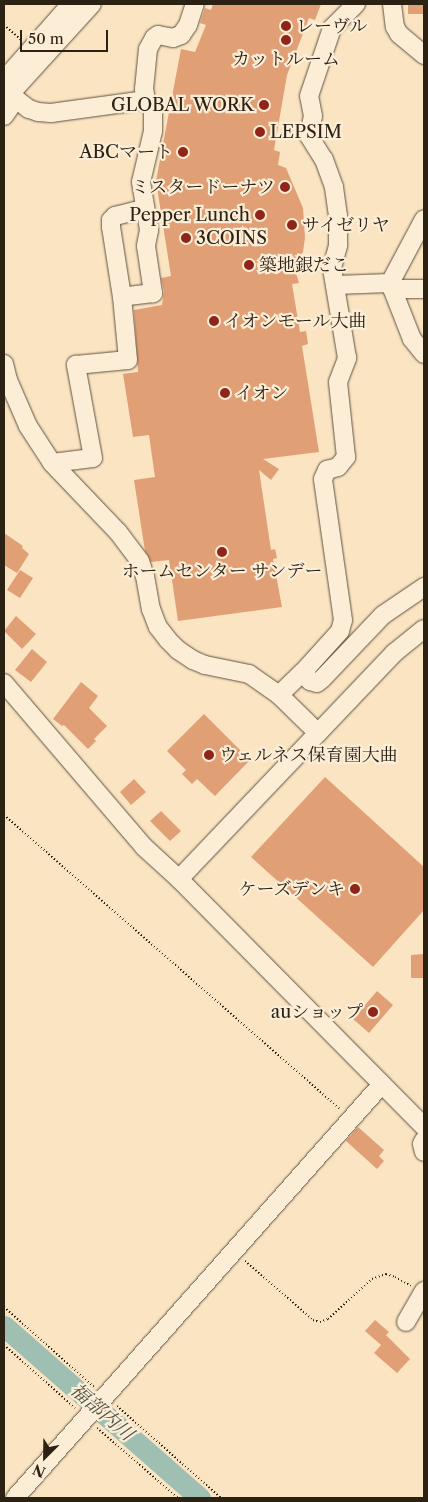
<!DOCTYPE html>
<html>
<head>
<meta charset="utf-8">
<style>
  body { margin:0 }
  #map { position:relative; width:428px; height:1502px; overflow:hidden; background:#fae4c2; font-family:"Libre Caslon Text","Noto Serif JP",serif }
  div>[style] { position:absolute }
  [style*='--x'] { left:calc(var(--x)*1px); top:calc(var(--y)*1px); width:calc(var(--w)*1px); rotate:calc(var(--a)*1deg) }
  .river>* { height:21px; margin:-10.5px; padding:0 10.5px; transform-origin:10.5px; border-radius:10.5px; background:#9ebfb2 }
  .building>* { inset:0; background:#e19f76 }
  .path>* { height:2px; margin-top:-1px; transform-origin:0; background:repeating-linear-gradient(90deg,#2c2214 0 1px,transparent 0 3.5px) }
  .roads { filter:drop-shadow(0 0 1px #605240) drop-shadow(0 0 1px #605240) }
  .minor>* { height:18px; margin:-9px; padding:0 9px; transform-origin:9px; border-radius:9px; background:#fcedd7 }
  .dots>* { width:14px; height:14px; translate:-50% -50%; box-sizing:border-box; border:2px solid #fcedd7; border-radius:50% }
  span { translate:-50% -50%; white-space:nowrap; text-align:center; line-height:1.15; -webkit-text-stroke:4.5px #fcedd7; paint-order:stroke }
  .poi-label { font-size:18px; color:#2c2214 }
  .left { translate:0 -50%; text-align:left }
  .right { translate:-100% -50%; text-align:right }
  .water-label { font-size:19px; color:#4e5143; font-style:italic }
  .frame { position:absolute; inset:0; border:5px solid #2c2214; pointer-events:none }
  .north { position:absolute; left:20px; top:1432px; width:50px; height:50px; -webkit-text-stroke:4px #fcedd7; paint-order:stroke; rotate:203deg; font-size:14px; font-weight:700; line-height:20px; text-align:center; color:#2c2214 }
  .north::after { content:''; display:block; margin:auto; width:18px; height:22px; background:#2c2214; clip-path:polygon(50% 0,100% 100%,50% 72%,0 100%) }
  .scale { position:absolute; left:20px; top:30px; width:88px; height:22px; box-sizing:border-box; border:2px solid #2c2214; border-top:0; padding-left:6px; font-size:15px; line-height:18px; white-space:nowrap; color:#2c2214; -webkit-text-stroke:4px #fcedd7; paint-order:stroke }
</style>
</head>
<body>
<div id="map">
  <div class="river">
    <i style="--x:4;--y:1326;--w:261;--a:41.3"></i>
  </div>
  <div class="building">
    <i style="clip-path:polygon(213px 4px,321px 4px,315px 20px,309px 18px,287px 75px,274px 150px,280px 152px,278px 165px,286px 168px,303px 208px,305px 238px,302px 258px,296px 273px,299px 283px,292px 284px,300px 332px,306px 331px,308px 344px,302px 346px,319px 452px,263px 459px,279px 469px,271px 480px,259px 470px,271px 550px,275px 549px,277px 558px,273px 559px,282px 607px,178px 621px,169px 560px,151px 562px,145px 551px,134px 480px,155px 477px,149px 435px,133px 437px,123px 374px,138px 372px,134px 310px,162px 305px,164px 291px,161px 278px,171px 276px,156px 181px,181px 49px,195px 52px,206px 25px,200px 23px,205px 8px,211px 10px)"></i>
    <i style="clip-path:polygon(408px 4px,424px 4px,424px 14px,408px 14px)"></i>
    <i style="clip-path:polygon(4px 533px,23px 546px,22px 548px,29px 554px,17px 573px,4px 565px)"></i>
    <i style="clip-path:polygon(20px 570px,33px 578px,20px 598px,7px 590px)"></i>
    <i style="clip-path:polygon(16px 616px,36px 634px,22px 649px,4px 631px)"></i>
    <i style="clip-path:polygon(32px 649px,47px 662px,31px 682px,15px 670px)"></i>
    <i style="clip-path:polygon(81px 682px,98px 696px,89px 708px,107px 726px,94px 739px,96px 741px,88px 749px,64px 725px,62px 726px,53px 719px)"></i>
    <i style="clip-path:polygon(204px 714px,250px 760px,215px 796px,197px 779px,192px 784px,182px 774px,186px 770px,167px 751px)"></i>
    <i style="clip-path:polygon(325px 777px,424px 867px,424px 910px,373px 967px,251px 857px)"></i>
    <i style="clip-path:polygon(134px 779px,146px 792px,131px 805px,120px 792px)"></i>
    <i style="clip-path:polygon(161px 811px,181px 831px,170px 841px,150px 821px)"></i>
    <i style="clip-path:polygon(424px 954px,424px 978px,411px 978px,411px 955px)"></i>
    <i style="clip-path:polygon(377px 991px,393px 1005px,369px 1033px,353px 1019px)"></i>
    <i style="clip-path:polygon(358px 1127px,384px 1150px,379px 1156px,384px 1161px,377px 1169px,346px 1141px)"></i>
    <i style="clip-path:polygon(375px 1320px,389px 1332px,386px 1335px,410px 1359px,397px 1373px,374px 1353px,381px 1345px,365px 1331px)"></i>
  </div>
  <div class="path">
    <i style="--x:4;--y:25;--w:23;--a:41"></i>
    <i style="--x:4;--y:815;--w:446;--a:41.2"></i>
    <i style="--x:245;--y:1261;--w:90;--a:40.9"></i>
    <i style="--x:313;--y:1320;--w:7;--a:16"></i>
    <i style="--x:320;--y:1322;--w:9;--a:-21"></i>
    <i style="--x:328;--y:1319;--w:59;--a:-42.3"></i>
    <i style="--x:372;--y:1279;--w:15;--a:-20"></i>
    <i style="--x:386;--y:1274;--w:9;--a:18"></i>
    <i style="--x:395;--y:1277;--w:18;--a:29"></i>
    <i style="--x:4;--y:1307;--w:120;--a:41.6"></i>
    <i style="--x:4;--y:1345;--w:95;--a:41.6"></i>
    <i style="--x:117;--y:1406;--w:139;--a:41.5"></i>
    <i style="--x:97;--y:1428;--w:107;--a:40.8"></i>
  </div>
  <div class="roads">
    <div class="minor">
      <i style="--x:392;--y:4;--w:23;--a:83"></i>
      <i style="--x:395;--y:27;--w:8;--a:60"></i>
      <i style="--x:399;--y:34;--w:33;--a:40"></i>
      <i style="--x:4;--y:80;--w:101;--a:-48.6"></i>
      <i style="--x:11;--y:93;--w:120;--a:-47.7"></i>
      <i style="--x:16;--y:99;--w:16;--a:38"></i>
      <i style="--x:29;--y:109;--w:9;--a:18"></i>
      <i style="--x:38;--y:112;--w:13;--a:4"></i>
      <i style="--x:51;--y:113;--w:96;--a:-7.8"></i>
      <i style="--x:146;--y:100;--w:11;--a:52"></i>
      <i style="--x:153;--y:109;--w:22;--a:90"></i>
      <i style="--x:153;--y:131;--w:52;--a:103.2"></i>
      <i style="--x:141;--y:182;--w:49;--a:80.5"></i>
      <i style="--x:149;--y:230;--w:16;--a:101"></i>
      <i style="--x:146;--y:246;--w:48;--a:81.5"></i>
      <i style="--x:153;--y:293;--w:31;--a:173"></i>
      <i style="--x:122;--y:297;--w:71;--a:-98.9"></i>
      <i style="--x:111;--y:227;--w:7;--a:-90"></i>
      <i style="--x:111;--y:220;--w:6;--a:-45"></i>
      <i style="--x:115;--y:216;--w:30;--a:-14"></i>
      <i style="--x:146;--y:100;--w:11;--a:-100"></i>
      <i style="--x:144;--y:89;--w:40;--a:-84.3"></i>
      <i style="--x:148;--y:49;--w:13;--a:-61"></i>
      <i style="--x:154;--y:38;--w:5;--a:-37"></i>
      <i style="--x:158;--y:35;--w:15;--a:11"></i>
      <i style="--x:173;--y:38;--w:9;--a:-21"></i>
      <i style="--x:181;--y:35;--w:12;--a:-55"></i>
      <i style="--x:188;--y:25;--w:22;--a:-72"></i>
      <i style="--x:4;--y:116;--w:21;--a:-55"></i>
      <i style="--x:16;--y:99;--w:11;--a:-131"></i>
      <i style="--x:390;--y:283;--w:72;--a:-62"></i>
      <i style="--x:336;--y:285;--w:54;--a:-2.1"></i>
      <i style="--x:390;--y:283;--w:60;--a:68.6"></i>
      <i style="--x:412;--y:339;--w:19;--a:51"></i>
      <i style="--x:392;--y:289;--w:32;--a:0"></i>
      <i style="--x:4;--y:364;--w:16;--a:76"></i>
      <i style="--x:8;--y:380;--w:50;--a:66.5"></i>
      <i style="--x:28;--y:426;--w:44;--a:57"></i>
      <i style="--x:52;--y:463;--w:95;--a:46.3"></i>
      <i style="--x:118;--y:532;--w:36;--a:53"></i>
      <i style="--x:140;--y:561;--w:16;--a:72"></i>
      <i style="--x:145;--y:576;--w:34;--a:80"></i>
      <i style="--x:151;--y:609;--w:19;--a:69"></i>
      <i style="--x:158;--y:627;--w:16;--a:52"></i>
      <i style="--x:168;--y:640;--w:14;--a:45"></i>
      <i style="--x:178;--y:650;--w:18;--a:34"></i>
      <i style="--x:193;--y:660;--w:13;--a:23"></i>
      <i style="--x:205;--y:665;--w:45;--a:11.6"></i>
      <i style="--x:249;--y:674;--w:37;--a:35"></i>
      <i style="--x:52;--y:463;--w:41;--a:-7"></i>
      <i style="--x:93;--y:458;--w:95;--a:-100.4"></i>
      <i style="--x:76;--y:365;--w:52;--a:-5.5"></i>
      <i style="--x:128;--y:360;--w:63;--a:-95.4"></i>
      <i style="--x:303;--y:672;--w:55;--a:-47.9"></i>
      <i style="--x:340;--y:631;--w:11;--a:-75"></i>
      <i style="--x:343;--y:620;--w:142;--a:-98.1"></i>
      <i style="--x:323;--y:479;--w:10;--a:-66"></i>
      <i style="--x:327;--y:470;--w:11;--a:-15"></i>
      <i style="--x:338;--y:467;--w:13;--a:-51"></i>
      <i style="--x:346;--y:457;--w:75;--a:-96.1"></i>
      <i style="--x:338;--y:382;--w:26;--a:-69"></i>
      <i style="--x:347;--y:358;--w:91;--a:-99.5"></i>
      <i style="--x:332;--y:268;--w:24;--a:-75"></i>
      <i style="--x:338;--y:245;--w:29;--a:-90"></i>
      <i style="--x:338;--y:216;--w:29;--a:-98"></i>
      <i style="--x:334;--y:187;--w:29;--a:-110"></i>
      <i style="--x:324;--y:160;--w:28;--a:-122"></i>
      <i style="--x:309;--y:136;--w:20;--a:-79"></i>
      <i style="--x:313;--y:116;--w:20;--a:-101"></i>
      <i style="--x:309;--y:96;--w:72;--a:-71.3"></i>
      <i style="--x:332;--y:28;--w:34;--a:-45"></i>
      <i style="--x:4;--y:683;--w:216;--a:49.5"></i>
      <i style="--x:144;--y:847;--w:47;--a:42.4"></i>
      <i style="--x:179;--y:879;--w:349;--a:45.3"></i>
      <i style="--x:318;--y:733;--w:54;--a:-135.7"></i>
      <i style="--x:279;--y:695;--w:33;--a:-44"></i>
      <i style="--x:303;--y:672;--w:11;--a:52"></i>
      <i style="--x:310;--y:681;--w:7;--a:16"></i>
      <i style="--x:317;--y:683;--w:6;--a:-39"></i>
      <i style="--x:322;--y:679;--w:88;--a:-46.4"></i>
      <i style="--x:383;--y:615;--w:50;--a:-34.3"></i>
      <i style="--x:179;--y:879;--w:312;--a:-46.4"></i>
      <i style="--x:394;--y:653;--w:38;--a:-39"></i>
      <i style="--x:424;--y:1140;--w:4;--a:117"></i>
      <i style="--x:422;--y:1144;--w:8;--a:76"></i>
      <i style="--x:406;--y:1322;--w:36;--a:-60"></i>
      <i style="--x:15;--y:1498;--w:553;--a:-48.44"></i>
    </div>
  </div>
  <div class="dots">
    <i style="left:286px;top:26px;background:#8f2418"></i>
    <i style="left:286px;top:40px;background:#8f2418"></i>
    <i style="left:264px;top:105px;background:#8f2418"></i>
    <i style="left:260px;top:132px;background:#8f2418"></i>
    <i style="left:183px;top:152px;background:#8f2418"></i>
    <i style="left:285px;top:187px;background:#8f2418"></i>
    <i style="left:260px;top:215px;background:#8f2418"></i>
    <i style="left:292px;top:225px;background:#8f2418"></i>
    <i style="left:186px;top:238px;background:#8f2418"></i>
    <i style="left:249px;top:265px;background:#8f2418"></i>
    <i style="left:214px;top:321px;background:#8f2418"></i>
    <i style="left:225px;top:393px;background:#8f2418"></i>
    <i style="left:222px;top:552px;background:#8f2418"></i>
    <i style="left:209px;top:755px;background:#8f2418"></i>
    <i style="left:355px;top:889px;background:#8f2418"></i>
    <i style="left:373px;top:1012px;background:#8f2418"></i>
  </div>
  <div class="poi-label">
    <span class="left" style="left:296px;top:26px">レーヴル</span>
    <span style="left:286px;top:59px">カットルーム</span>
    <span class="right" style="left:254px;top:105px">GLOBAL WORK</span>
    <span class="left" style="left:270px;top:132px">LEPSIM</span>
    <span class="right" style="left:173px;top:152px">ABCマート</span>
    <span class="right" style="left:275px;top:187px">ミスタードーナツ</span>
    <span class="right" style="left:250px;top:215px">Pepper Lunch</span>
    <span class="left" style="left:302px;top:225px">サイゼリヤ</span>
    <span class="left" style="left:196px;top:238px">3COINS</span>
    <span class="left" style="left:259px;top:265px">築地銀だこ</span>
    <span class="left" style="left:224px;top:321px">イオンモール大曲</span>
    <span class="left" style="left:235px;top:393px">イオン</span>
    <span style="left:222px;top:571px">ホームセンター サンデー</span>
    <span class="left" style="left:219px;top:755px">ウェルネス保育園大曲</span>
    <span class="right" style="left:345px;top:889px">ケーズデンキ</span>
    <span class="right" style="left:363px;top:1012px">auショップ</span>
  </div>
  <div class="water-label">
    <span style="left:102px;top:1412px;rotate:41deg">福部内川</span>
  </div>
  <div class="frame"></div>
  <div class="north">N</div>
  <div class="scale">50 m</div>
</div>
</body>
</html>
